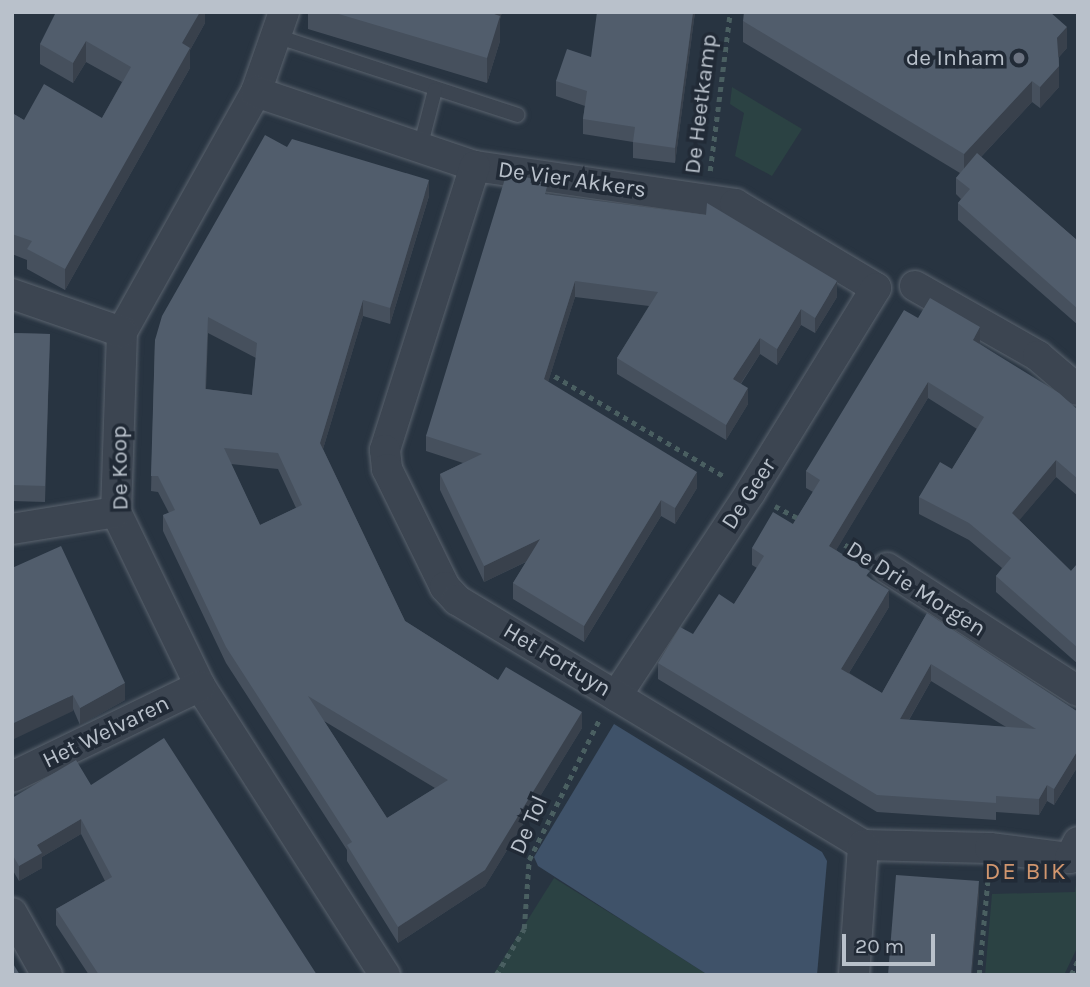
<!DOCTYPE html>
<html>
<head>
<meta charset="utf-8">
<style>
  body { margin:0 }
  #map { position:relative; width:1090px; height:987px; overflow:hidden; background:#283441; font-family:Karla,sans-serif }
  div>[style] { position:absolute }
  [style*='--x'] { left:calc(var(--x)*1px); top:calc(var(--y)*1px); width:calc(var(--w)*1px); rotate:calc(var(--a)*1deg) }
  .green>* { inset:0; background:#2b4243 }
  .water>* { inset:0; background:#3f5269 }
  .path>* { height:4.5px; margin-top:-2.25px; transform-origin:0; background:repeating-linear-gradient(90deg,#4a5f61 0 5px,transparent 0 10px) }
  .roads { filter:drop-shadow(0 0 2px #5a636e) drop-shadow(0 0 2px #5a636e) }
  .lane>* { height:14px; margin:-7px; padding:0 7px; transform-origin:7px; border-radius:7px; background:#3c4551 }
  .street>* { height:30px; margin:-15px; padding:0 15px; transform-origin:15px; border-radius:15px; background:#3c4551 }
  .wall>* { inset:0; background:#46505d }
  .shaded-wall>* { inset:0; background:#39414c }
  .building>* { inset:0; background:#515d6c }
  .dots>* { width:19px; height:19px; translate:-50% -50%; box-sizing:border-box; border:4px solid #212a36; border-radius:50% }
  span { translate:-50% -50%; white-space:nowrap; text-align:center; line-height:1.15; -webkit-text-stroke:7px #212a36; paint-order:stroke }
  .poi-label { font-size:23px; color:#b9c1cb }
  .right { translate:-100% -50%; text-align:right }
  .street-label { font-size:23px; color:#b9c1cb }
  .neighbourhood-label { font-size:24px; color:#d1966e; letter-spacing:2px }
  .frame { position:absolute; inset:0; border:14px solid #b9c1cb; pointer-events:none }
  .scale { position:absolute; left:842px; top:934px; width:93px; height:32px; box-sizing:border-box; border:4px solid #b9c1cb; border-top:0; padding-left:9px; font-size:21px; line-height:24px; white-space:nowrap; color:#b9c1cb; -webkit-text-stroke:5px #212a36; paint-order:stroke }
</style>
</head>
<body>
<div id="map">
  <div class="green">
    <i style="clip-path:polygon(732px 87px,802px 129px,772px 176px,735px 156px,744px 113px,730px 104px)"></i>
    <i style="clip-path:polygon(1078px 867px,1078px 946px,1064px 975px,985px 975px,992px 894px,1075px 892px)"></i>
    <i style="clip-path:polygon(554px 878px,636px 929px,708px 975px,493px 975px)"></i>
  </div>
  <div class="water">
    <i style="clip-path:polygon(614px 724px,822px 852px,827px 861px,817px 975px,708px 975px,538px 866px,534px 857px)"></i>
  </div>
  <div class="path">
    <i style="--x:710;--y:171;--w:160;--a:-82.8"></i>
    <i style="--x:546;--y:371;--w:208;--a:30.6"></i>
    <i style="--x:775;--y:506;--w:30;--a:28"></i>
    <i style="--x:836;--y:540;--w:30;--a:28"></i>
    <i style="--x:496;--y:975;--w:54;--a:-58.7"></i>
    <i style="--x:524;--y:929;--w:69;--a:-85.9"></i>
    <i style="--x:529;--y:860;--w:157;--a:-63.4"></i>
    <i style="--x:979;--y:975;--w:99;--a:-84.8"></i>
    <i style="--x:1071;--y:975;--w:17;--a:-65"></i>
  </div>
  <div class="roads">
    <div class="lane">
      <i style="--x:276;--y:36;--w:254;--a:18.1"></i>
      <i style="--x:420;--y:148;--w:60;--a:-75.5"></i>
    </div>
    <div class="street">
      <i style="--x:284;--y:12;--w:85;--a:109.3"></i>
      <i style="--x:256;--y:92;--w:275;--a:119.2"></i>
      <i style="--x:122;--y:332;--w:180;--a:91.9"></i>
      <i style="--x:116;--y:512;--w:193;--a:64.2"></i>
      <i style="--x:200;--y:686;--w:343;--a:57.4"></i>
      <i style="--x:256;--y:92;--w:231;--a:18.7"></i>
      <i style="--x:475;--y:166;--w:263;--a:8.3"></i>
      <i style="--x:735;--y:204;--w:164;--a:30.8"></i>
      <i style="--x:876;--y:288;--w:241;--a:121.6"></i>
      <i style="--x:750;--y:493;--w:243;--a:123.4"></i>
      <i style="--x:475;--y:166;--w:298;--a:107.6"></i>
      <i style="--x:385;--y:450;--w:19;--a:84"></i>
      <i style="--x:387;--y:469;--w:131;--a:63.8"></i>
      <i style="--x:445;--y:587;--w:18;--a:47"></i>
      <i style="--x:457;--y:600;--w:474;--a:31.1"></i>
      <i style="--x:863;--y:845;--w:127;--a:1.4"></i>
      <i style="--x:990;--y:848;--w:81;--a:7.1"></i>
      <i style="--x:1070;--y:858;--w:18;--a:-63"></i>
      <i style="--x:915;--y:286;--w:142;--a:29.6"></i>
      <i style="--x:1038;--y:356;--w:52;--a:40.4"></i>
      <i style="--x:12;--y:294;--w:116;--a:19.1"></i>
      <i style="--x:12;--y:529;--w:105;--a:-9.3"></i>
      <i style="--x:887;--y:568;--w:227;--a:32.8"></i>
      <i style="--x:12;--y:777;--w:209;--a:-25.8"></i>
      <i style="--x:12;--y:913;--w:71;--a:60.6"></i>
      <i style="--x:854;--y:975;--w:130;--a:-86"></i>
    </div>
  </div>
  <div class="wall">
    <i style="clip-path:polygon(205px 12px,205px 23px,190px 50px,190px 68px,65px 290px,27px 269px,27px 260px,12px 254px,12px 113px,24px 120px,102px 118px,122px 82px,86px 62px,73px 83px,40px 64px,40px 44px)"></i>
    <i style="clip-path:polygon(308px 12px,502px 12px,500px 19px,500px 41px,487px 83px,308px 29px)"></i>
    <i style="clip-path:polygon(695px 12px,675px 163px,633px 158px,633px 142px,583px 134px,583px 119px,585px 106px,556px 96px,556px 81px,591px 57px)"></i>
    <i style="clip-path:polygon(743px 21px,1067px 48px,1059px 57px,1059px 87px,1040px 108px,1032px 102px,981px 157px,1078px 241px,1078px 325px,958px 220px,958px 203px,961px 199px,956px 194px,956px 178px,960px 173px,743px 42px)"></i>
    <i style="clip-path:polygon(evenodd,287px 147px,429px 196px,390px 324px,363px 316px,323px 449px,405px 621px,498px 680px,582px 728px,485px 886px,398px 943px,347px 861px,347px 850px,226px 663px,163px 531px,163px 515px,169px 513px,158px 492px,151px 491px,155px 340px,287px 147px,208px 333px,256px 358px,252px 395px,206px 389px,208px 333px,287px 147px,231px 464px,278px 469px,296px 508px,260px 525px,231px 464px,287px 147px,324px 721px,435px 788px,387px 818px,324px 721px)"></i>
    <i style="clip-path:polygon(548px 194px,837px 297px,815px 333px,801px 325px,777px 365px,760px 354px,741px 384px,748px 404px,726px 440px,617px 374px,617px 358px,649px 306px,575px 297px,548px 382px,697px 488px,675px 524px,661px 516px,584px 642px,513px 599px,513px 583px,526px 562px,484px 582px,440px 490px,440px 474px,463px 463px,426px 451px,426px 436px)"></i>
    <i style="clip-path:polygon(evenodd,918px 318px,980px 343px,980px 344px,1078px 410px,1078px 496px,1056px 477px,1019px 520px,1071px 571px,1078px 563px,1078px 664px,996px 592px,996px 576px,1002px 568px,969px 540px,919px 514px,919px 497px,952px 469px,977px 429px,928px 398px,836px 550px,870px 578px,889px 607px,849px 673px,882px 693px,927px 613px,1078px 712px,1078px 766px,1054px 805px,1047px 801px,1039px 815px,996px 812px,996px 820px,877px 812px,658px 679px,658px 663px,734px 604px,757px 568px,752px 565px,752px 548px,793px 524px,813px 492px,806px 488px,806px 471px,918px 318px,931px 681px,1006px 727px,909px 720px,931px 681px)"></i>
    <i style="clip-path:polygon(12px 333px,50px 334px,45px 502px,12px 501px)"></i>
    <i style="clip-path:polygon(12px 568px,125px 700px,80px 725px)"></i>
    <i style="clip-path:polygon(91px 785px,317px 975px,89px 975px,56px 925px,56px 909px,105px 881px,81px 834px,42px 857px,42px 868px,19px 881px,12px 869px,12px 798px)"></i>
  </div>
  <div class="shaded-wall">
    <i style="clip-path:polygon(198px 12px,205px 12px,205px 23px,190px 50px,190px 68px,65px 290px,65px 269px)"></i>
    <i style="clip-path:polygon(495px 12px,502px 12px,500px 19px,500px 41px,487px 83px,487px 58px)"></i>
    <i style="clip-path:polygon(693px 12px,695px 12px,675px 163px,675px 148px)"></i>
    <i style="clip-path:polygon(1067px 27px,1067px 48px,1057px 59px,1057px 38px)"></i>
    <i style="clip-path:polygon(86px 41px,86px 62px,73px 83px,73px 63px)"></i>
    <i style="clip-path:polygon(1059px 66px,1059px 87px,1040px 108px,1040px 87px)"></i>
    <i style="clip-path:polygon(1032px 81px,1032px 102px,964px 175px,964px 154px)"></i>
    <i style="clip-path:polygon(429px 180px,429px 196px,390px 324px,390px 308px)"></i>
    <i style="clip-path:polygon(575px 281px,575px 297px,544px 395px,544px 379px)"></i>
    <i style="clip-path:polygon(837px 281px,837px 297px,815px 333px,815px 318px)"></i>
    <i style="clip-path:polygon(363px 300px,363px 316px,320px 459px,320px 443px)"></i>
    <i style="clip-path:polygon(801px 309px,801px 325px,777px 365px,777px 349px)"></i>
    <i style="clip-path:polygon(980px 327px,980px 343px,973px 356px,973px 340px)"></i>
    <i style="clip-path:polygon(760px 338px,760px 354px,733px 395px,733px 379px)"></i>
    <i style="clip-path:polygon(928px 382px,928px 398px,829px 562px,829px 546px)"></i>
    <i style="clip-path:polygon(748px 388px,748px 404px,726px 440px,726px 425px)"></i>
    <i style="clip-path:polygon(1056px 460px,1056px 477px,1012px 529px,1012px 513px)"></i>
    <i style="clip-path:polygon(697px 472px,697px 488px,675px 524px,675px 508px)"></i>
    <i style="clip-path:polygon(661px 500px,661px 516px,584px 642px,584px 626px)"></i>
    <i style="clip-path:polygon(540px 539px,540px 555px,484px 582px,484px 566px)"></i>
    <i style="clip-path:polygon(889px 590px,889px 607px,841px 686px,841px 669px)"></i>
    <i style="clip-path:polygon(931px 664px,931px 681px,900px 735px,900px 719px)"></i>
    <i style="clip-path:polygon(125px 683px,125px 700px,80px 725px,80px 708px)"></i>
    <i style="clip-path:polygon(73px 695px,73px 711px,12px 740px,12px 724px)"></i>
    <i style="clip-path:polygon(582px 712px,582px 728px,485px 886px,398px 943px,398px 927px)"></i>
    <i style="clip-path:polygon(1078px 750px,1078px 766px,1054px 805px,1054px 789px)"></i>
    <i style="clip-path:polygon(1047px 785px,1047px 801px,1039px 815px,1039px 799px)"></i>
    <i style="clip-path:polygon(81px 819px,81px 834px,42px 857px,42px 868px,19px 881px,19px 866px,37px 845px)"></i>
    <i style="clip-path:polygon(979px 881px,979px 897px,972px 975px,971px 975px)"></i>
  </div>
  <div class="building">
    <i style="clip-path:polygon(56px 12px,200px 12px,182px 43px,190px 48px,65px 269px,27px 249px,32px 241px,12px 234px,12px 113px,24px 120px,44px 84px,102px 118px,131px 67px,86px 41px,73px 63px,40px 44px)"></i>
    <i style="clip-path:polygon(332px 12px,495px 12px,494px 14px,500px 16px,487px 58px)"></i>
    <i style="clip-path:polygon(597px 12px,693px 12px,675px 148px,633px 142px,635px 127px,583px 119px,587px 91px,556px 81px,567px 49px,591px 57px)"></i>
    <i style="clip-path:polygon(744px 12px,1050px 12px,1067px 27px,1057px 38px,1059px 66px,1040px 87px,1032px 81px,964px 154px,743px 21px)"></i>
    <i style="clip-path:polygon(evenodd,265px 135px,287px 147px,292px 139px,429px 180px,390px 308px,363px 300px,320px 443px,405px 621px,498px 680px,506px 667px,582px 712px,485px 870px,398px 927px,347px 845px,352px 842px,226px 647px,163px 515px,175px 510px,158px 476px,151px 476px,155px 340px,162px 316px,265px 135px,208px 317px,257px 343px,252px 395px,205px 389px,208px 317px,265px 135px,224px 448px,278px 453px,302px 505px,260px 525px,224px 448px,265px 135px,308px 696px,448px 780px,387px 818px,308px 696px)"></i>
    <i style="clip-path:polygon(977px 153px,1078px 241px,1078px 309px,958px 203px,970px 189px,956px 178px)"></i>
    <i style="clip-path:polygon(507px 172px,548px 183px,545px 194px,706px 215px,707px 203px,837px 281px,815px 318px,801px 309px,777px 349px,760px 338px,733px 379px,748px 388px,726px 425px,617px 358px,658px 292px,575px 281px,544px 379px,697px 472px,675px 508px,661px 500px,584px 626px,513px 583px,540px 539px,484px 566px,440px 474px,482px 454px,426px 436px)"></i>
    <i style="clip-path:polygon(evenodd,930px 298px,980px 327px,973px 340px,1059px 393px,1078px 410px,1078px 479px,1056px 460px,1012px 513px,1071px 571px,1078px 563px,1078px 648px,996px 576px,1011px 558px,969px 523px,919px 497px,940px 462px,952px 469px,984px 417px,928px 382px,829px 546px,870px 571px,866px 576px,889px 590px,841px 669px,882px 693px,927px 613px,1078px 712px,1078px 750px,1054px 789px,1047px 785px,1039px 799px,996px 796px,996px 803px,877px 795px,658px 663px,680px 627px,693px 634px,719px 594px,734px 604px,764px 556px,752px 548px,773px 512px,793px 524px,820px 480px,806px 471px,904px 310px,918px 318px,930px 298px,931px 664px,1036px 729px,900px 719px,931px 664px)"></i>
    <i style="clip-path:polygon(12px 333px,50px 334px,45px 486px,12px 485px)"></i>
    <i style="clip-path:polygon(61px 546px,125px 683px,80px 708px,73px 695px,12px 724px,12px 568px)"></i>
    <i style="clip-path:polygon(164px 738px,317px 975px,99px 975px,56px 909px,112px 877px,81px 819px,37px 845px,42px 853px,19px 866px,12px 854px,12px 798px,76px 760px,91px 785px)"></i>
    <i style="clip-path:polygon(896px 875px,979px 881px,971px 975px,888px 975px)"></i>
    <i style="clip-path:polygon(12px 962px,20px 975px,12px 975px)"></i>
  </div>
  <div class="dots">
    <i style="left:1019px;top:58px;background:#6b7280"></i>
  </div>
  <div class="poi-label">
    <span class="right" style="left:1005px;top:58px">de Inham</span>
  </div>
  <div class="street-label">
    <span style="left:701px;top:104px;rotate:-83deg">De Heetkamp</span>
    <span style="left:572px;top:180px;rotate:8deg">De Vier Akkers</span>
    <span style="left:120px;top:468px;rotate:-91deg">De Koop</span>
    <span style="left:749px;top:494px;rotate:-57deg">De Geer</span>
    <span style="left:916px;top:589px;rotate:32deg">De Drie Morgen</span>
    <span style="left:557px;top:660px;rotate:31deg">Het Fortuyn</span>
    <span style="left:106px;top:732px;rotate:-26deg">Het Welvaren</span>
    <span style="left:529px;top:825px;rotate:-66deg">De Tol</span>
  </div>
  <div class="neighbourhood-label">
    <span style="left:1026px;top:872px">DE BIK</span>
  </div>
  <div class="frame"></div>
  <div class="scale">20 m</div>
</div>
</body>
</html>
